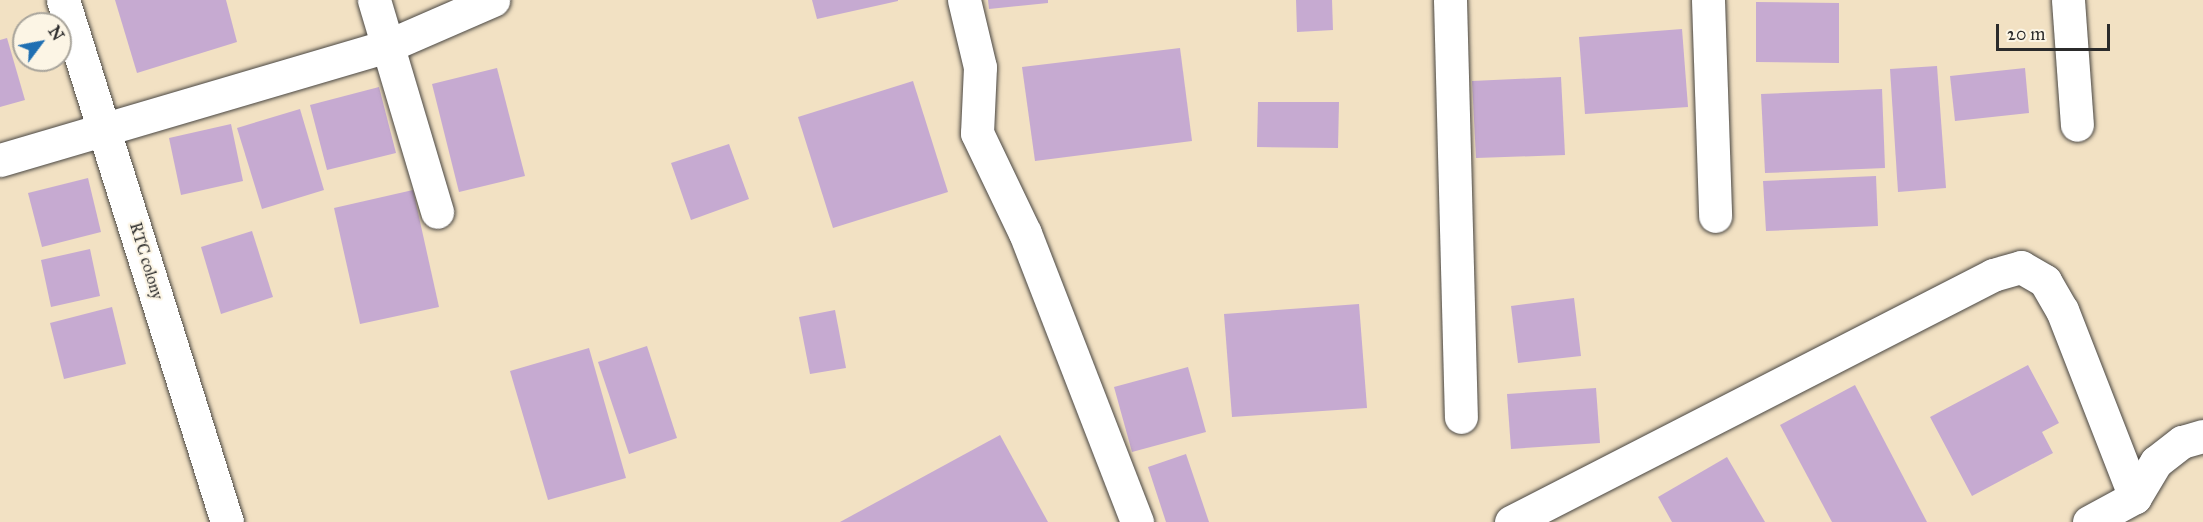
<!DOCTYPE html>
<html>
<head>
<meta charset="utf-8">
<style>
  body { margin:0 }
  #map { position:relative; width:2203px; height:522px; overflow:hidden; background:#f2e1c3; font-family:"IM FELL Great Primer",serif }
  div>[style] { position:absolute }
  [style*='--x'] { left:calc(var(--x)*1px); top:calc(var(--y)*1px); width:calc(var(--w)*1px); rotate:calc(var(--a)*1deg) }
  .building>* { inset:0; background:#c6aad1 }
  .roads { filter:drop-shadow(0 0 2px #494642) drop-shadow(0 0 2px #494642) }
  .minor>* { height:33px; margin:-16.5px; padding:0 16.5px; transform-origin:16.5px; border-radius:16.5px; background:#fff }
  span { translate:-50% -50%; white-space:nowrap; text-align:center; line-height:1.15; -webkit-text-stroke:4.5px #fcf5e5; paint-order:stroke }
  .street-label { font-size:16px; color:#2b2b2b }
  .north { position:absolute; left:12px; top:12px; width:60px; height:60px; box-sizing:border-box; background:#fcf5e5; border:2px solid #a8a49b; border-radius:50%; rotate:58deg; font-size:16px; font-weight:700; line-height:24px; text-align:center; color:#2b2b2b }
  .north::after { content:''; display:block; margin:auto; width:21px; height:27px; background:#1f6fb2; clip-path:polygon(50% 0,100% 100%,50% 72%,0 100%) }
  .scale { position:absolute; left:1996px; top:24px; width:114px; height:27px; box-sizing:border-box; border:3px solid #2b2b2b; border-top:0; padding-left:8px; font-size:18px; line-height:21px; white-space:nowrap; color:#2b2b2b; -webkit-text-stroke:4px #fcf5e5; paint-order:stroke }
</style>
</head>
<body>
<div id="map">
  <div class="building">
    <i style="clip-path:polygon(115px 0,226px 0,237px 42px,137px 73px)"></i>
    <i style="clip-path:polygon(812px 0,898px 0,898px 1px,817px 19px)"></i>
    <i style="clip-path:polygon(988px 0,1048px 0,1048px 3px,989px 9px)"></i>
    <i style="clip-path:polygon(1296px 0,1332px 0,1333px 30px,1297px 32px)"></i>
    <i style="clip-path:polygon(1756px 2px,1839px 3px,1839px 63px,1756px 62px)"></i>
    <i style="clip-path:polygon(1682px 29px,1688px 107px,1585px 114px,1579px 37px)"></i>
    <i style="clip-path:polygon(7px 38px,25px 100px,0 107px,0 40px)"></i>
    <i style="clip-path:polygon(1180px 48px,1192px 141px,1035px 161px,1022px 67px)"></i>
    <i style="clip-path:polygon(1937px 66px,1946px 188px,1898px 192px,1890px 69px)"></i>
    <i style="clip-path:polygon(497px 68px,525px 176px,459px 192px,432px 84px)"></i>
    <i style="clip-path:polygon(2025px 68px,2029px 113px,1955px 121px,1950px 76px)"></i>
    <i style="clip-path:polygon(1561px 77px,1565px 155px,1476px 158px,1472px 81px)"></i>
    <i style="clip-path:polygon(913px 81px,948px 192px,833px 228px,798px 117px)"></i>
    <i style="clip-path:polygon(379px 87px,396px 153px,327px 170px,310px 105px)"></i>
    <i style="clip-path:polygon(1882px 89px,1885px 168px,1765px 173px,1761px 94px)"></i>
    <i style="clip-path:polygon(1258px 102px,1339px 102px,1338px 148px,1257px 147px)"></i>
    <i style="clip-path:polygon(300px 109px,324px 190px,262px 209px,237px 128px)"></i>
    <i style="clip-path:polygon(231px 124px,243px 181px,181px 195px,169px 138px)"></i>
    <i style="clip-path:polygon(729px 144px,749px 199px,691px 220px,671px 163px)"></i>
    <i style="clip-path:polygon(1876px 176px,1878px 226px,1766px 231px,1763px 181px)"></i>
    <i style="clip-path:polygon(88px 178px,101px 232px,42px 247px,28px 193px)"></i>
    <i style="clip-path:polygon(413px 190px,439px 307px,360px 324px,334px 208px)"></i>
    <i style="clip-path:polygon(252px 231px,273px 297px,221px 314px,201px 247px)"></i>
    <i style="clip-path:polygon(90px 249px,100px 296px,51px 307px,41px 260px)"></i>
    <i style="clip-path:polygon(1574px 298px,1581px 356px,1518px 363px,1511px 306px)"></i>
    <i style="clip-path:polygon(1359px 304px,1367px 408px,1232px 417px,1224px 314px)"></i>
    <i style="clip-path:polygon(112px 307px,126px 364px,64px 379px,50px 323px)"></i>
    <i style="clip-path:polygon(835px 310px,846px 368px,810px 374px,799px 317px)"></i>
    <i style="clip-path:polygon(647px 346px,677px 438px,629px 454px,598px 362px)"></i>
    <i style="clip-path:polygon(589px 348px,626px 478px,548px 500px,510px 371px)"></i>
    <i style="clip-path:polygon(2028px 365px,2059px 423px,2042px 432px,2053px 453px,1972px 496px,1930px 417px)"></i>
    <i style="clip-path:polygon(1188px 367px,1206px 432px,1132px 452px,1114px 387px)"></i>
    <i style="clip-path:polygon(1855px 385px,1927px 522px,1832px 522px,1780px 425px)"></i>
    <i style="clip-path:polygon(1596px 388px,1600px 443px,1511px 449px,1507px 394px)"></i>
    <i style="clip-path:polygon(1000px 435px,1048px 522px,840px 522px)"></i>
    <i style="clip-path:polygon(1186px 454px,1209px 522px,1166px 522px,1148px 467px)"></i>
    <i style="clip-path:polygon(1727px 457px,1765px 522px,1672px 522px,1658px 497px)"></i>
  </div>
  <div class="roads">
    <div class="minor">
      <i style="--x:63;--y:0;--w:547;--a:72.56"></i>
      <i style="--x:374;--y:0;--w:221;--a:73.4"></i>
      <i style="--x:964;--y:0;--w:69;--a:76.6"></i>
      <i style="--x:980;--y:67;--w:66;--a:92.6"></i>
      <i style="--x:977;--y:133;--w:111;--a:64.4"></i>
      <i style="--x:1025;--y:233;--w:310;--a:68.8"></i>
      <i style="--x:1450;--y:0;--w:417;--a:88.5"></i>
      <i style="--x:1708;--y:0;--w:216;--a:88.1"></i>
      <i style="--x:2068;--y:0;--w:125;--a:85.9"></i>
      <i style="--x:0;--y:160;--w:401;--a:-16.4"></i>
      <i style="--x:385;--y:47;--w:118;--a:-23.5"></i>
      <i style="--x:1511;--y:522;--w:542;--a:-27.13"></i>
      <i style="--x:1993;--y:275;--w:29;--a:-16"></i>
      <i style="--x:2021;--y:267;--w:28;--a:30"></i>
      <i style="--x:2045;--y:281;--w:34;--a:60"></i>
      <i style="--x:2062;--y:310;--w:201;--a:68.7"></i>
      <i style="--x:2089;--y:522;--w:52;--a:-28.5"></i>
      <i style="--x:2135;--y:497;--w:41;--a:-59"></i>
      <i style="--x:2156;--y:462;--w:33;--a:-38"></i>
      <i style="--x:2182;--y:442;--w:22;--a:-16"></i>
    </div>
  </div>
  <div class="street-label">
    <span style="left:146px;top:261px;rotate:73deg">RTC colony</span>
  </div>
  <div class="north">N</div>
  <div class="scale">20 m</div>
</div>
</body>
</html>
